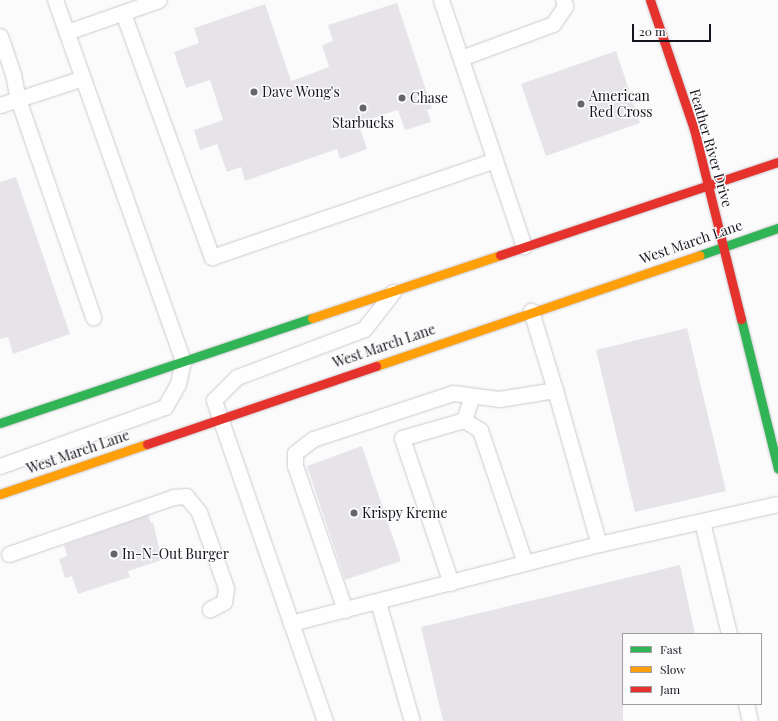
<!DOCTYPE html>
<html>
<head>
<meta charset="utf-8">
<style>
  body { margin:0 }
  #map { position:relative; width:778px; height:721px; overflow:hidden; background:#fbfbfb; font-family:"Playfair Display",serif }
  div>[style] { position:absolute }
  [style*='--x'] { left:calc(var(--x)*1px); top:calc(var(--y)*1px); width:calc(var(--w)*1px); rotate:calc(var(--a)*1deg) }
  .building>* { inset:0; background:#e7e4e9 }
  .roads { filter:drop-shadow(0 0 1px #ccc9cf) drop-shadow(0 0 1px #ccc9cf) }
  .lane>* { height:15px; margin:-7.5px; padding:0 7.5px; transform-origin:7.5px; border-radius:7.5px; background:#fefefe }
  .fast>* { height:9px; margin:-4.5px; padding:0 4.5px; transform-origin:4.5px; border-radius:4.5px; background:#30b455 }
  .slow>* { height:9px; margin:-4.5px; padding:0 4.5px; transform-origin:4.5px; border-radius:4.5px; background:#ff9f0a }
  .jam>* { height:9px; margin:-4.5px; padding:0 4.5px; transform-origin:4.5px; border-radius:4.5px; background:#e5322d }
  .dots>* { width:11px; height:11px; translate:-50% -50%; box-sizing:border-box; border:2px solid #fbfbfb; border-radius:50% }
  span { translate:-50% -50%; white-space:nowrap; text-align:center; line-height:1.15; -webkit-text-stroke:3px #fbfbfb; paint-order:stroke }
  .poi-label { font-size:14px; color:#19131e }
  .left { translate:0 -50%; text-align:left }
  .street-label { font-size:14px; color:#19131e }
  .legend { position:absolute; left:622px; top:633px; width:140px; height:72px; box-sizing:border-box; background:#fbfbfb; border:1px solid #a19ea3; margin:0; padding:5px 7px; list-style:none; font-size:12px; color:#19131e }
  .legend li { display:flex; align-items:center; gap:8px; height:20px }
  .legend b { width:20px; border:1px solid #a19ea3 }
  .scale { position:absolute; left:632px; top:24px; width:79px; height:18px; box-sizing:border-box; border:2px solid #19131e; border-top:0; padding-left:5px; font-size:12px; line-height:14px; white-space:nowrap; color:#19131e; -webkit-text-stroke:3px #fbfbfb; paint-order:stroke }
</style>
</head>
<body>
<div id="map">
  <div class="building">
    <i style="clip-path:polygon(397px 3px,432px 108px,427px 110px,431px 122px,405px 130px,398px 110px,358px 123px,367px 149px,340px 159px,337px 149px,245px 181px,241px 167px,227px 172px,217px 144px,200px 150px,194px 130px,223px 120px,210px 80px,186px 88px,174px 52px,199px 43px,194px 28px,265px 4px,291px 81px,329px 67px,322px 45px,333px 41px,328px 25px)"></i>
    <i style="clip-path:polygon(616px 51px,640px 123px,546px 156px,521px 84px)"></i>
    <i style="clip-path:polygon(16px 177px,70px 334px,13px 354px,8px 337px,0 339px,0 182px)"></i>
    <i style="clip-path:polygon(687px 328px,726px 491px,635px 512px,596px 350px)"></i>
    <i style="clip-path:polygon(362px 446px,401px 561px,345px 580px,307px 466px)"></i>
    <i style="clip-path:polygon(148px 515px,151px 523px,153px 522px,162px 560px,128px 571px,130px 577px,78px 594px,72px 576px,65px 578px,59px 559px,67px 556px,64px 545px)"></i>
    <i style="clip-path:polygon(680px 565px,695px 634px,623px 634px,623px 721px,443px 721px,421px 627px)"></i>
  </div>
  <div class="roads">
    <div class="lane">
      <i style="--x:441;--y:0;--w:260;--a:71.4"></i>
      <i style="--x:123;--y:13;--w:260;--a:70"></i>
      <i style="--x:212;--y:257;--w:299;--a:-18.9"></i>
      <i style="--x:67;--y:32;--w:97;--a:-19.2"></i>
      <i style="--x:0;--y:36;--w:40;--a:71.1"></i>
      <i style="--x:13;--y:74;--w:25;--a:79"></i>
      <i style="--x:18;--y:99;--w:231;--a:71"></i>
      <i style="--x:461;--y:58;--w:98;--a:-20.3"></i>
      <i style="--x:553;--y:24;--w:22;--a:-56"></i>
      <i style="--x:565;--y:6;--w:6;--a:-108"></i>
      <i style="--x:0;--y:105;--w:87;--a:-18"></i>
      <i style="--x:555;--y:390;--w:160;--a:74.1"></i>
      <i style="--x:464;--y:420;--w:19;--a:32"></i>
      <i style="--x:480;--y:430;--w:140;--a:71.3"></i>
      <i style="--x:0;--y:466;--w:175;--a:-19.7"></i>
      <i style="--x:165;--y:407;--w:26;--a:-61"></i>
      <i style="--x:178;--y:384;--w:24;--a:-78"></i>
      <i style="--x:183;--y:361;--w:383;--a:-109.5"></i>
      <i style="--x:702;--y:522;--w:115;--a:76.4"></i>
      <i style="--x:9;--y:554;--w:175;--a:-19.1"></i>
      <i style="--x:174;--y:497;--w:12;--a:-5"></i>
      <i style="--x:186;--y:496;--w:21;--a:51"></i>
      <i style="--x:199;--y:512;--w:81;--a:70.4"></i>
      <i style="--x:226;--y:588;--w:14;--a:98"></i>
      <i style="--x:224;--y:602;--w:16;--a:153"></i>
      <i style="--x:451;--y:583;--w:153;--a:-108.7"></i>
      <i style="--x:402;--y:438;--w:65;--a:-16.2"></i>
      <i style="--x:464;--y:420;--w:25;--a:-72"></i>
      <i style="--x:378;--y:602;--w:124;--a:74.1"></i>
      <i style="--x:345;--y:610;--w:152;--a:-109.1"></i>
      <i style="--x:295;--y:466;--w:13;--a:-90"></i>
      <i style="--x:295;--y:453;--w:23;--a:-38"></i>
      <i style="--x:313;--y:439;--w:147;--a:-18.2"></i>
      <i style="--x:453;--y:393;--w:46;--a:7.4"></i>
      <i style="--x:499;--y:399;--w:57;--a:-9.1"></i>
      <i style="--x:555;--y:390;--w:83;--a:-106.9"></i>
      <i style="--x:291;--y:623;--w:318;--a:-14.4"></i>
      <i style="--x:599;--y:544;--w:183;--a:-12.6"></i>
      <i style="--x:746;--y:704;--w:17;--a:77"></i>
      <i style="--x:325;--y:721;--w:340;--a:-109.1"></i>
      <i style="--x:214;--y:400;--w:33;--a:-45"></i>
      <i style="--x:237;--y:377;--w:136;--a:-20.7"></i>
      <i style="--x:364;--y:329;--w:47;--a:-51.9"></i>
    </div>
    <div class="fast">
      <i style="--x:700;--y:255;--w:83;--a:-19.1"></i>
      <i style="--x:741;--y:319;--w:154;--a:76.1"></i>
      <i style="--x:0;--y:423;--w:329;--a:-18.6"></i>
    </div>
    <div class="slow">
      <i style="--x:312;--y:318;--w:198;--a:-18.5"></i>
      <i style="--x:376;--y:366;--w:342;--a:-18.9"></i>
      <i style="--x:0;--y:494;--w:155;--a:-18.8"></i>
    </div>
    <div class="jam">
      <i style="--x:650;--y:0;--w:136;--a:71.2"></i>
      <i style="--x:694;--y:129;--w:196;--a:76.1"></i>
      <i style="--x:500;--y:255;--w:293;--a:-18.5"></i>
      <i style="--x:147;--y:444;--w:242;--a:-18.8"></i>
    </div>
  </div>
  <div class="dots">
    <i style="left:254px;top:92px;background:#68646b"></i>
    <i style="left:402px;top:98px;background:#68646b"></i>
    <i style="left:581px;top:104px;background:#68646b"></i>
    <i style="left:363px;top:108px;background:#68646b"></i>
    <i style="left:354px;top:513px;background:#68646b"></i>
    <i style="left:114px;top:554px;background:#68646b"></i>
  </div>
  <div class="poi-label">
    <span class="left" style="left:262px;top:92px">Dave Wong's</span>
    <span class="left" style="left:589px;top:104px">American<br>Red Cross</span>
    <span class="left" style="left:410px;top:98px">Chase</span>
    <span style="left:363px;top:123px">Starbucks</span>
    <span class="left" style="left:362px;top:513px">Krispy Kreme</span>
    <span class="left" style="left:122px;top:554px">In-N-Out Burger</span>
  </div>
  <div class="street-label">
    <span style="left:711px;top:148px;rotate:74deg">Feather River Drive</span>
    <span style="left:691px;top:242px;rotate:-19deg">West March Lane</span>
    <span style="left:384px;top:346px;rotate:-19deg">West March Lane</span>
    <span style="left:78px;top:452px;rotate:-19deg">West March Lane</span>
  </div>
  <ul class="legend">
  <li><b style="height:5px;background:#30b455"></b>Fast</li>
  <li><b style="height:5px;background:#ff9f0a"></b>Slow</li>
  <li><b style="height:5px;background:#e5322d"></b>Jam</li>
  </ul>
  <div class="scale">20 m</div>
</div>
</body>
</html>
